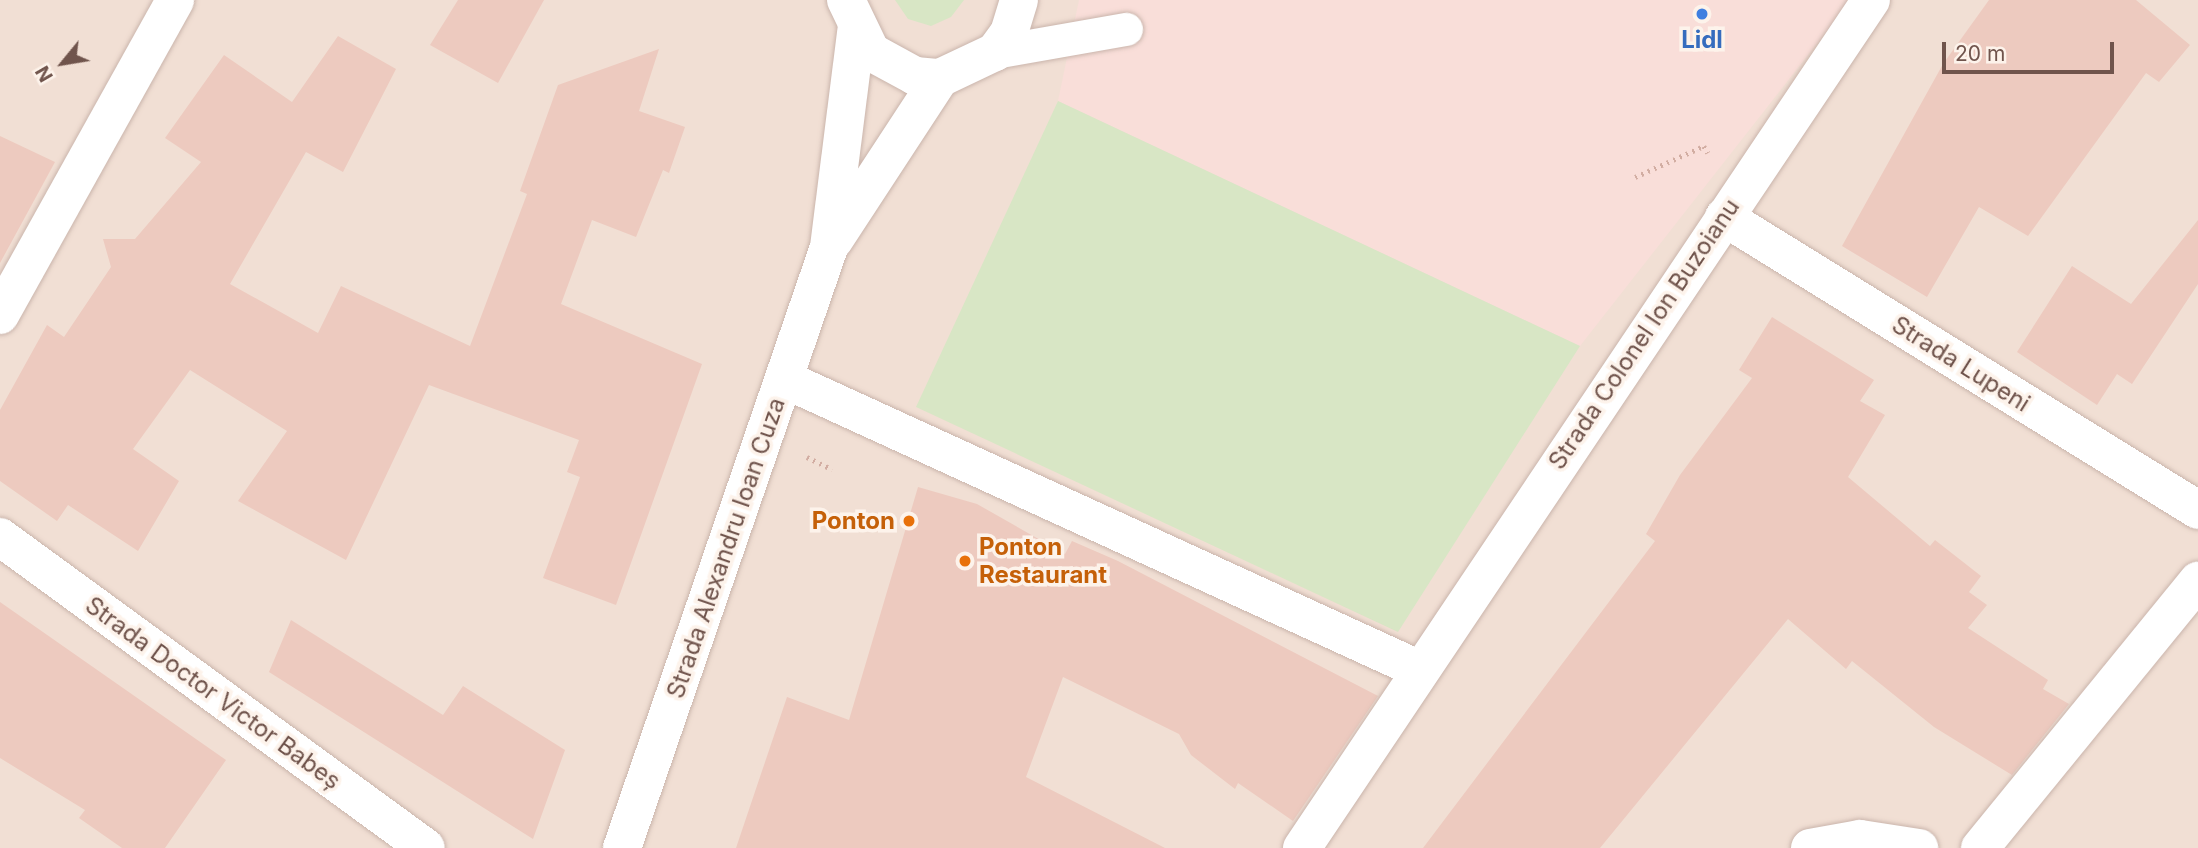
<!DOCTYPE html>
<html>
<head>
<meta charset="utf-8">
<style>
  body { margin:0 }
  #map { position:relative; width:2198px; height:848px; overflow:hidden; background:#faeee5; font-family:Inter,sans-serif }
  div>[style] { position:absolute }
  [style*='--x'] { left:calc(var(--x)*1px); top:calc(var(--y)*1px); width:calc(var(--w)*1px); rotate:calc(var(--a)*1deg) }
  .residential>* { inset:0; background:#f1dfd4 }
  .commercial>* { inset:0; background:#f9ded9 }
  .green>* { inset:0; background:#d8e6c5 }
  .building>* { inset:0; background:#edcabf }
  .path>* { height:4.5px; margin-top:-2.25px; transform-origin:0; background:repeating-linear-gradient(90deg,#d2ada2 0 2px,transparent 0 7px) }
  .roads { filter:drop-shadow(0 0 2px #cab5ac) drop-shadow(0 0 2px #cab5ac) }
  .lane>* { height:33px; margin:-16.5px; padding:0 16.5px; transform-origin:16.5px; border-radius:16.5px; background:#fff }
  .street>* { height:38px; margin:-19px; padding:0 19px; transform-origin:19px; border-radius:19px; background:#fff }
  .secondary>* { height:38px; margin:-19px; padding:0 19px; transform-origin:19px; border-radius:19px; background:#fff }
  .dots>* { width:19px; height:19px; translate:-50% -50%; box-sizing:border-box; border:4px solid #fdf3eb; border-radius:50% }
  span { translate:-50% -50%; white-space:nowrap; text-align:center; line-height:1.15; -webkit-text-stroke:7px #fdf3eb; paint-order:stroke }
  .shop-label { font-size:24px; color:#366cbe; font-weight:700 }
  .street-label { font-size:24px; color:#70544c }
  .food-label { font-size:24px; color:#c56008; font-weight:700 }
  .right { translate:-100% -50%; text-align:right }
  .left { translate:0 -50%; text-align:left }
  .north { position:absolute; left:28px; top:28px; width:70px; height:70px; -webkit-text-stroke:5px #fdf3eb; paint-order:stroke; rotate:240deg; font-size:19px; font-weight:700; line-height:28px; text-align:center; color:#70544c }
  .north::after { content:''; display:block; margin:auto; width:24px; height:32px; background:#70544c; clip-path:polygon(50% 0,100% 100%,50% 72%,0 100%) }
  .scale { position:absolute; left:1942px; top:42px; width:172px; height:32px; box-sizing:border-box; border:4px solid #70544c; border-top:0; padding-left:9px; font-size:21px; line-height:24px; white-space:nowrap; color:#70544c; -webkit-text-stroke:5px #fdf3eb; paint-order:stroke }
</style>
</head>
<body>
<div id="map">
  <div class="residential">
    <i style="clip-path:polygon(0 0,2198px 0,2198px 848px,0 848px)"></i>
  </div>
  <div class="commercial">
    <i style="clip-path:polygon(1079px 0,1851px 0,1580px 346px,1058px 101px)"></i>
  </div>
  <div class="green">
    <i style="clip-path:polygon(895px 0,964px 0,951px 17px,931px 26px,908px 19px)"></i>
    <i style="clip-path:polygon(1058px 101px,1580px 346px,1398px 632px,916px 407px)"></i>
  </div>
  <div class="building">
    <i style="clip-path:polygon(458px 0,544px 0,498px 83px,430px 45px)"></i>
    <i style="clip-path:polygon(1989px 0,2136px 0,2190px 45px,2159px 82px,2146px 73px,2028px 236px,1979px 207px,1927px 297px,1842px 246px,1943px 64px)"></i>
    <i style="clip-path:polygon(338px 36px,396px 69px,343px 172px,306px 152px,230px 284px,318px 333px,341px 286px,470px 346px,527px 194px,520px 191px,558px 85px,659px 49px,639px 111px,685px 127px,669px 173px,663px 170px,636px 237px,592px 220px,561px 304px,702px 364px,616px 605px,543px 578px,580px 477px,567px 472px,579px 440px,429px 385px,346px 560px,238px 501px,287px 431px,190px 370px,133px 449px,179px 481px,138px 551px,68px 505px,57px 521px,0 481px,0 410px,47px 325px,64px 337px,111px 267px,103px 239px,135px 239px,201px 162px,165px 138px,224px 55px,292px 102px)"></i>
    <i style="clip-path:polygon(0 136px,55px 162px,0 263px)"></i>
    <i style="clip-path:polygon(2198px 220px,2198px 284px,2132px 384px,2117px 374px,2097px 405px,2017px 352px,2072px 266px,2131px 304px)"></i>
    <i style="clip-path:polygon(1772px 317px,1874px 380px,1860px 401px,1885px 415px,1848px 477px,1930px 546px,1935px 540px,1981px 576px,1969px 592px,1987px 605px,1968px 628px,2048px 680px,2043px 689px,2069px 704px,2012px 775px,1934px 727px,1852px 661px,1846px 669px,1788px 619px,1600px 848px,1423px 848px,1655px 541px,1646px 534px,1680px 475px,1752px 378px,1739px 370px)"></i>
    <i style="clip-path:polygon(918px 487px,977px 504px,1065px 554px,1072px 541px,1118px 561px,1378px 696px,1293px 821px,1238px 783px,1235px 789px,1191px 755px,1179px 734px,1063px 677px,1026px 777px,1165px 848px,736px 848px,787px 697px,849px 720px)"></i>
    <i style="clip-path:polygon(0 602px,226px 760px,165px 848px,122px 848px,79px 818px,85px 810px,0 758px)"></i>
    <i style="clip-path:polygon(291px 620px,443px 715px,463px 686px,565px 750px,533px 839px,269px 672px)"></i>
  </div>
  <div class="path">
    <i style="--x:1635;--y:177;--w:76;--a:-24.2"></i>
    <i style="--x:1704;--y:146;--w:8;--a:60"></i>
    <i style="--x:807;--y:457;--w:28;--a:26"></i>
  </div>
  <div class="roads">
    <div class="lane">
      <i style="--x:995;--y:52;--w:133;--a:-10"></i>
    </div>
    <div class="street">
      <i style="--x:1724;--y:217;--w:557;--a:31.72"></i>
      <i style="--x:0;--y:315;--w:360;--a:-60.9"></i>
      <i style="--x:784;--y:379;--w:697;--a:24.58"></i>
      <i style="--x:0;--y:537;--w:527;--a:36.13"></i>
      <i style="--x:1302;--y:848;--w:1021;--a:-56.14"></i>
      <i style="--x:1810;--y:848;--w:51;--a:-10.2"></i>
      <i style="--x:1860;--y:839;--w:60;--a:8.7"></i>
      <i style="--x:1980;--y:848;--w:345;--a:-50.8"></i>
    </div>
    <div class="secondary">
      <i style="--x:846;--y:0;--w:58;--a:64.3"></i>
      <i style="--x:871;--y:52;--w:50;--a:28.6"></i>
      <i style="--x:915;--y:76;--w:25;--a:5"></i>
      <i style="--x:940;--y:78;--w:61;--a:-25.3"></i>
      <i style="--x:995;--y:52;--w:24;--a:-54"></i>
      <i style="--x:1009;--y:33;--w:34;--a:-73"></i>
      <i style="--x:834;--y:240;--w:194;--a:-56.8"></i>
      <i style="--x:622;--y:848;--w:636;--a:-70.99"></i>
      <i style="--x:829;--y:247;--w:217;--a:-82.8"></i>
    </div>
  </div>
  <div class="dots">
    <i style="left:1702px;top:14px;background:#3f7fe0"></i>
    <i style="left:909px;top:521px;background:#e8710a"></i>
    <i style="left:965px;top:561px;background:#e8710a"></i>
  </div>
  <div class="shop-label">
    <span style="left:1702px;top:40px">Lidl</span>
  </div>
  <div class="street-label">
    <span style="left:1644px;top:334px;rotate:-56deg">Strada Colonel Ion Buzoianu</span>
    <span style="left:1961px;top:364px;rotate:32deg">Strada Lupeni</span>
    <span style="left:726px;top:548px;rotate:-71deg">Strada Alexandru Ioan Cuza</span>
    <span style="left:213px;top:693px;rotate:36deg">Strada Doctor Victor Babeș</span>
  </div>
  <div class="food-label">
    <span class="right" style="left:895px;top:521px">Ponton</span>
    <span class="left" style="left:979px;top:561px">Ponton<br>Restaurant</span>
  </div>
  <div class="north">N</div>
  <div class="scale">20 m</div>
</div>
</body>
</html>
